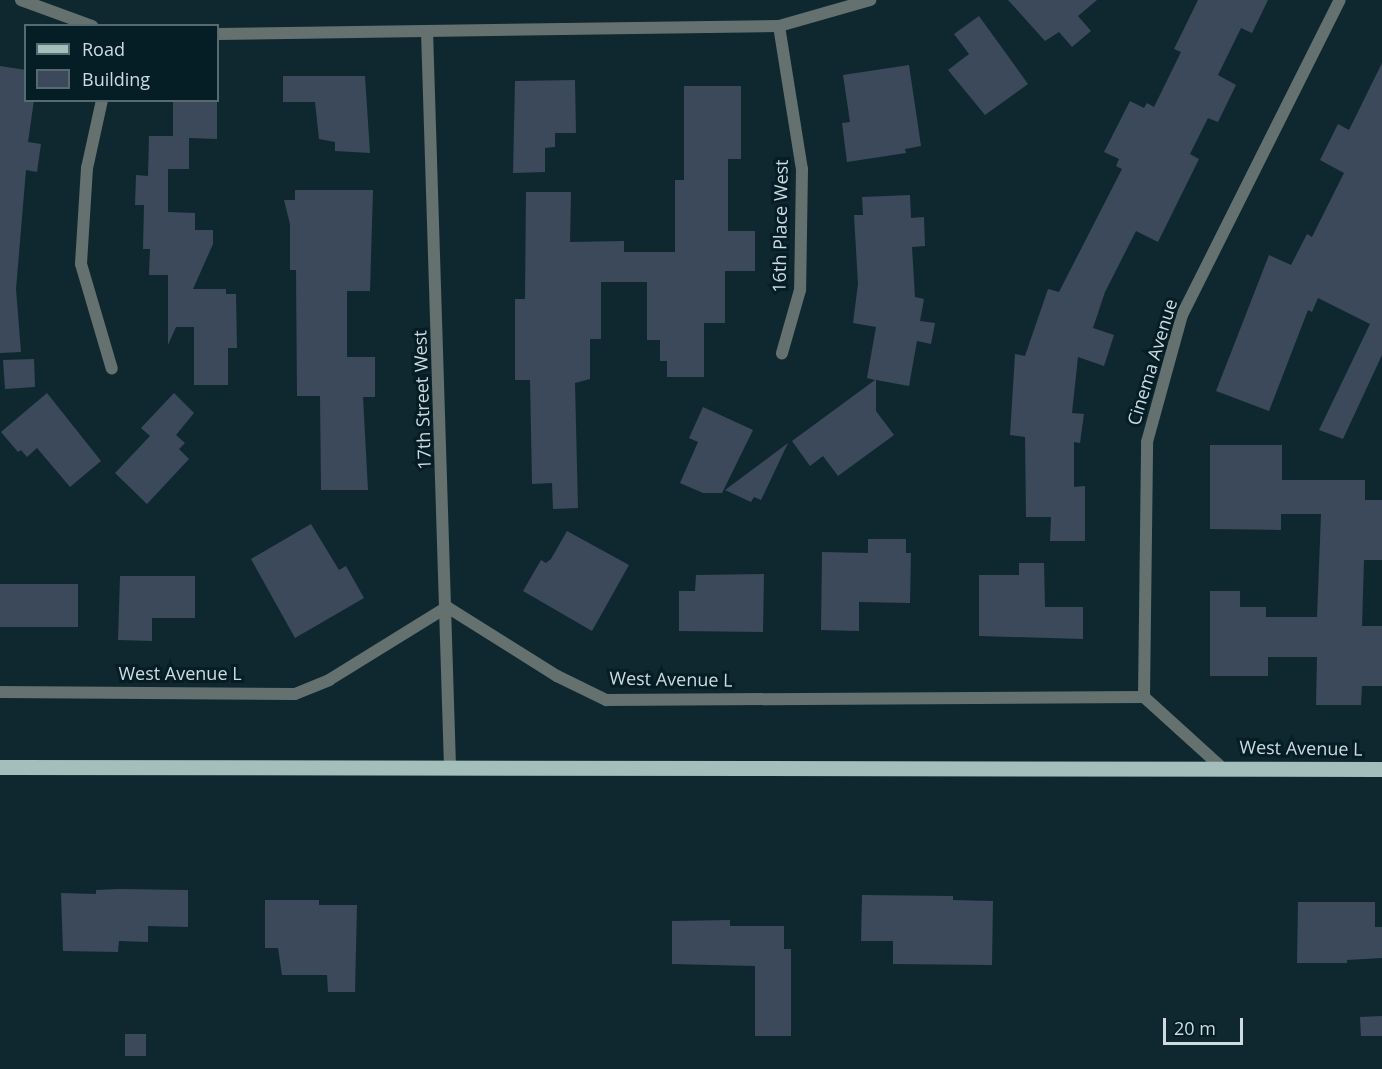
<!DOCTYPE html>
<html>
<head>
<meta charset="utf-8">
<style>
  body { margin:0 }
  #map { position:relative; width:1382px; height:1069px; overflow:hidden; background:#0f2830; font-family:"Open Sans",sans-serif }
  div>[style] { position:absolute }
  [style*='--x'] { left:calc(var(--x)*1px); top:calc(var(--y)*1px); width:calc(var(--w)*1px); rotate:calc(var(--a)*1deg) }
  .building>* { inset:0; background:#3b495a }
  .street>* { height:12px; margin:-6px; padding:0 6px; transform-origin:6px; border-radius:6px; background:#64716f }
  .primary>* { height:15px; margin:-7.5px; padding:0 7.5px; transform-origin:7.5px; border-radius:7.5px; background:#a4bebb }
  span { translate:-50% -50%; white-space:nowrap; text-align:center; line-height:1.15; -webkit-text-stroke:6px #051e26; paint-order:stroke }
  .street-label { font-size:18px; color:#cedce1 }
  .legend { position:absolute; left:24px; top:24px; width:195px; height:78px; box-sizing:border-box; background:#051e26; border:2px solid #556a71; margin:0; padding:8px 10px; list-style:none; font-size:18px; color:#cedce1 }
  .legend li { display:flex; align-items:center; gap:12px; height:30px }
  .legend b { width:30px; border:2px solid #556a71 }
  .scale { position:absolute; left:1163px; top:1018px; width:80px; height:27px; box-sizing:border-box; border:3px solid #cedce1; border-top:0; padding-left:8px; font-size:18px; line-height:21px; white-space:nowrap; color:#cedce1; -webkit-text-stroke:4px #051e26; paint-order:stroke }
</style>
</head>
<body>
<div id="map">
  <div class="building">
    <i style="clip-path:polygon(1008px 0,1097px 0,1078px 16px,1091px 31px,1072px 47px,1059px 32px,1045px 41px)"></i>
    <i style="clip-path:polygon(1198px 0,1268px 0,1252px 33px,1241px 28px,1218px 75px,1236px 85px,1218px 122px,1208px 118px,1190px 154px,1199px 159px,1158px 242px,1136px 231px,1105px 292px,1093px 328px,1114px 335px,1104px 366px,1078px 357px,1072px 413px,1084px 414px,1080px 443px,1074px 442px,1074px 487px,1085px 486px,1085px 541px,1050px 541px,1051px 517px,1026px 517px,1025px 437px,1010px 435px,1015px 354px,1025px 356px,1048px 289px,1059px 292px,1122px 169px,1116px 166px,1119px 159px,1104px 152px,1130px 101px,1144px 108px,1147px 103px,1154px 107px,1181px 52px,1174px 49px)"></i>
    <i style="clip-path:polygon(979px 16px,1028px 84px,985px 115px,948px 70px,969px 54px,954px 34px)"></i>
    <i style="clip-path:polygon(1382px 63px,1382px 355px,1343px 439px,1319px 430px,1370px 324px,1318px 298px,1312px 312px,1308px 310px,1269px 411px,1216px 391px,1269px 255px,1291px 265px,1307px 234px,1312px 237px,1344px 173px,1320px 160px,1338px 124px,1349px 130px)"></i>
    <i style="clip-path:polygon(909px 65px,921px 146px,905px 149px,906px 153px,847px 162px,842px 123px,850px 122px,843px 75px)"></i>
    <i style="clip-path:polygon(0 66px,26px 70px,26px 100px,34px 100px,28px 142px,41px 144px,37px 172px,26px 170px,16px 289px,21px 352px,0 353px)"></i>
    <i style="clip-path:polygon(283px 76px,365px 76px,370px 153px,335px 151px,335px 142px,319px 139px,315px 102px,283px 102px)"></i>
    <i style="clip-path:polygon(575px 80px,576px 133px,555px 133px,555px 147px,545px 148px,545px 172px,513px 173px,515px 81px)"></i>
    <i style="clip-path:polygon(684px 86px,741px 86px,741px 159px,728px 159px,728px 231px,755px 231px,755px 271px,725px 271px,725px 323px,704px 323px,704px 377px,667px 377px,667px 361px,660px 361px,660px 340px,647px 340px,647px 282px,601px 282px,601px 339px,590px 339px,590px 379px,575px 383px,578px 508px,553px 509px,552px 483px,532px 484px,530px 380px,515px 380px,515px 299px,525px 299px,526px 192px,571px 192px,570px 242px,624px 241px,624px 252px,675px 252px,675px 180px,684px 180px)"></i>
    <i style="clip-path:polygon(173px 100px,217px 100px,217px 139px,189px 138px,189px 169px,168px 169px,168px 212px,195px 213px,195px 230px,213px 230px,213px 244px,193px 289px,226px 289px,226px 294px,236px 294px,237px 348px,228px 348px,228px 385px,194px 385px,194px 327px,176px 327px,168px 345px,168px 275px,149px 275px,150px 249px,143px 249px,144px 205px,135px 205px,136px 175px,148px 176px,149px 136px,173px 136px)"></i>
    <i style="clip-path:polygon(295px 190px,373px 190px,370px 291px,347px 291px,347px 357px,375px 357px,375px 397px,363px 397px,368px 490px,321px 490px,320px 396px,297px 396px,296px 270px,290px 270px,290px 224px,284px 200px,295px 200px)"></i>
    <i style="clip-path:polygon(910px 195px,911px 218px,924px 217px,925px 246px,912px 247px,915px 297px,924px 299px,920px 321px,935px 323px,931px 344px,917px 341px,909px 386px,876px 380px,876px 411px,894px 435px,838px 476px,823px 456px,810px 466px,792px 441px,875px 380px,867px 378px,876px 327px,853px 323px,858px 284px,854px 215px,863px 215px,862px 197px)"></i>
    <i style="clip-path:polygon(34px 359px,35px 387px,5px 389px,3px 360px)"></i>
    <i style="clip-path:polygon(47px 393px,101px 461px,70px 487px,37px 448px,27px 457px,21px 450px,18px 452px,1px 432px)"></i>
    <i style="clip-path:polygon(174px 393px,194px 413px,176px 435px,185px 443px,179px 449px,189px 459px,147px 504px,115px 473px,150px 436px,141px 428px)"></i>
    <i style="clip-path:polygon(703px 407px,753px 430px,722px 493px,703px 493px,680px 483px,698px 442px,689px 438px)"></i>
    <i style="clip-path:polygon(788px 443px,761px 500px,754px 497px,751px 502px,725px 490px)"></i>
    <i style="clip-path:polygon(1210px 445px,1282px 445px,1282px 480px,1365px 480px,1365px 500px,1382px 500px,1382px 560px,1364px 560px,1362px 626px,1382px 626px,1382px 686px,1362px 686px,1361px 705px,1316px 705px,1317px 657px,1268px 657px,1268px 676px,1210px 676px,1210px 591px,1240px 591px,1240px 607px,1266px 607px,1266px 617px,1317px 617px,1321px 514px,1281px 514px,1281px 530px,1210px 529px)"></i>
    <i style="clip-path:polygon(311px 524px,339px 570px,346px 566px,364px 598px,295px 638px,251px 559px)"></i>
    <i style="clip-path:polygon(567px 531px,629px 565px,592px 631px,523px 591px,541px 560px,546px 563px,551px 559px)"></i>
    <i style="clip-path:polygon(868px 539px,906px 539px,906px 553px,911px 553px,910px 603px,859px 602px,859px 631px,821px 630px,822px 552px,868px 553px)"></i>
    <i style="clip-path:polygon(1019px 563px,1044px 563px,1045px 607px,1083px 607px,1083px 639px,979px 636px,979px 575px,1019px 575px)"></i>
    <i style="clip-path:polygon(764px 574px,763px 632px,679px 631px,679px 591px,695px 591px,696px 575px)"></i>
    <i style="clip-path:polygon(120px 576px,195px 576px,195px 618px,152px 618px,152px 641px,118px 640px)"></i>
    <i style="clip-path:polygon(0 584px,78px 584px,78px 627px,0 627px)"></i>
    <i style="clip-path:polygon(119px 889px,188px 890px,188px 927px,148px 926px,148px 942px,119px 941px,118px 952px,63px 951px,61px 893px,96px 894px,96px 890px)"></i>
    <i style="clip-path:polygon(862px 895px,953px 896px,953px 900px,993px 901px,992px 965px,893px 964px,893px 941px,861px 941px)"></i>
    <i style="clip-path:polygon(265px 900px,319px 900px,319px 905px,357px 905px,355px 992px,328px 992px,327px 975px,282px 975px,278px 948px,265px 948px)"></i>
    <i style="clip-path:polygon(1298px 902px,1375px 902px,1375px 927px,1382px 927px,1382px 958px,1347px 960px,1347px 963px,1297px 963px)"></i>
    <i style="clip-path:polygon(730px 920px,730px 926px,784px 926px,784px 949px,791px 949px,791px 1036px,755px 1036px,755px 966px,672px 964px,672px 921px)"></i>
    <i style="clip-path:polygon(1382px 1016px,1382px 1036px,1361px 1036px,1360px 1017px)"></i>
    <i style="clip-path:polygon(125px 1034px,146px 1034px,146px 1056px,125px 1056px)"></i>
  </div>
  <div class="street">
    <i style="--x:21;--y:0;--w:76;--a:20.1"></i>
    <i style="--x:779;--y:26;--w:145;--a:80.9"></i>
    <i style="--x:802;--y:169;--w:121;--a:90.9"></i>
    <i style="--x:800;--y:290;--w:66;--a:105.9"></i>
    <i style="--x:427;--y:31;--w:737;--a:88.21"></i>
    <i style="--x:218;--y:34;--w:561;--a:-0.82"></i>
    <i style="--x:779;--y:26;--w:95;--a:-15.9"></i>
    <i style="--x:102;--y:100;--w:70;--a:102.4"></i>
    <i style="--x:87;--y:168;--w:96;--a:93.6"></i>
    <i style="--x:81;--y:264;--w:109;--a:73.6"></i>
    <i style="--x:0;--y:692;--w:295;--a:0.4"></i>
    <i style="--x:295;--y:694;--w:37;--a:-22"></i>
    <i style="--x:329;--y:680;--w:139;--a:-31.7"></i>
    <i style="--x:447;--y:607;--w:130;--a:32.1"></i>
    <i style="--x:557;--y:676;--w:55;--a:26.1"></i>
    <i style="--x:606;--y:700;--w:538;--a:-0.32"></i>
    <i style="--x:1144;--y:697;--w:103;--a:42.2"></i>
    <i style="--x:1144;--y:697;--w:255;--a:-89.3"></i>
    <i style="--x:1147;--y:442;--w:132;--a:-74.6"></i>
    <i style="--x:1182;--y:315;--w:352;--a:-63.4"></i>
  </div>
  <div class="primary">
    <i style="--x:0;--y:767;--w:1382;--a:0.08"></i>
  </div>
  <div class="street-label">
    <span style="left:780px;top:226px;rotate:-89deg">16th Place West</span>
    <span style="left:1152px;top:362px;rotate:-73deg">Cinema Avenue</span>
    <span style="left:422px;top:400px;rotate:-92deg">17th Street West</span>
    <span style="left:180px;top:673px">West Avenue L</span>
    <span style="left:671px;top:679px;rotate:1deg">West Avenue L</span>
    <span style="left:1301px;top:748px;rotate:1deg">West Avenue L</span>
  </div>
  <ul class="legend">
  <li><b style="height:8px;background:#a4bebb"></b>Road</li>
  <li><b style="height:16px;background:#3b495a"></b>Building</li>
  </ul>
  <div class="scale">20 m</div>
</div>
</body>
</html>
